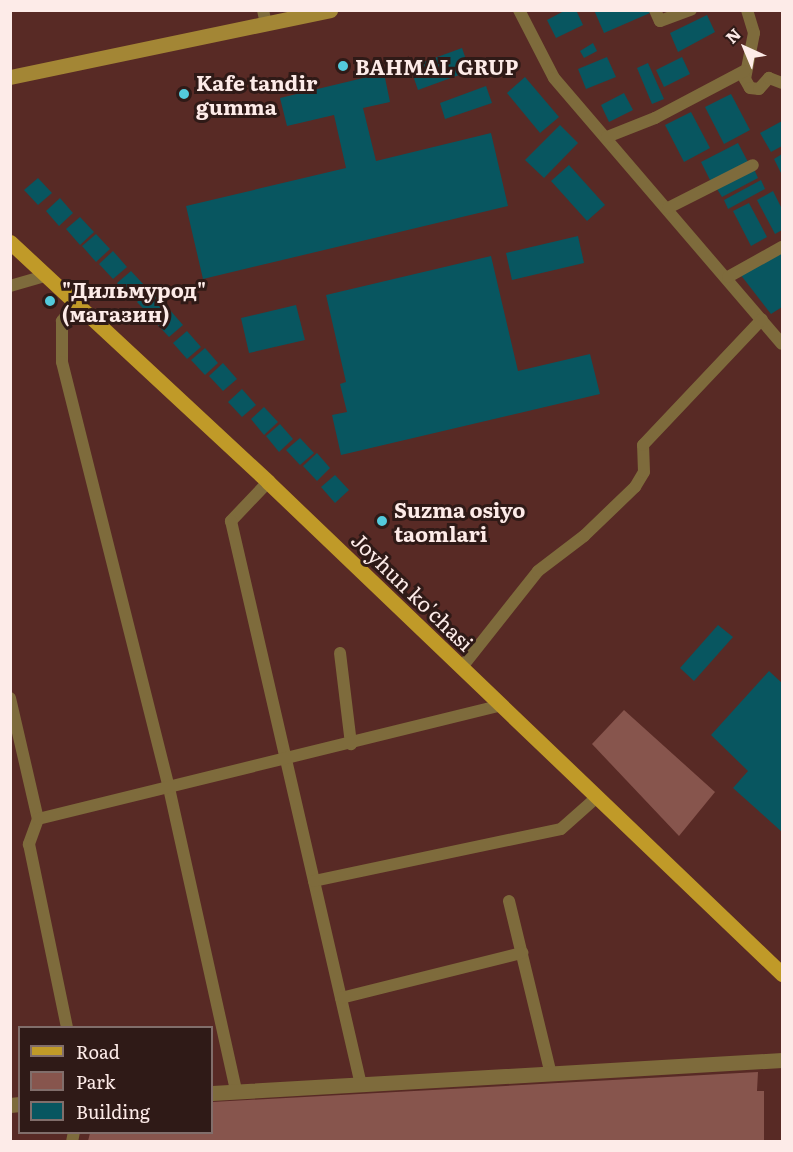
<!DOCTYPE html>
<html>
<head>
<meta charset="utf-8">
<style>
  body { margin:0 }
  #map { position:relative; width:793px; height:1152px; overflow:hidden; background:#582a25; font-family:Literata,serif }
  div>[style] { position:absolute }
  [style*='--x'] { left:calc(var(--x)*1px); top:calc(var(--y)*1px); width:calc(var(--w)*1px); rotate:calc(var(--a)*1deg) }
  .green>* { inset:0; background:#87554d }
  .building>* { inset:0; background:#085660 }
  .minor>* { height:12px; margin:-6px; padding:0 6px; transform-origin:6px; border-radius:6px; background:#7e6b3c }
  .tertiary>* { height:15px; margin:-7.5px; padding:0 7.5px; transform-origin:7.5px; border-radius:7.5px; background:#7e6b3c }
  .secondary>* { height:15px; margin:-7.5px; padding:0 7.5px; transform-origin:7.5px; border-radius:7.5px; background:#a38635 }
  .primary>* { height:15px; margin:-7.5px; padding:0 7.5px; transform-origin:7.5px; border-radius:7.5px; background:#c09a28 }
  .dots>* { width:16px; height:16px; translate:-50% -50%; box-sizing:border-box; border:3px solid #2f1a17; border-radius:50% }
  span { translate:-50% -50%; white-space:nowrap; text-align:center; line-height:1.15; -webkit-text-stroke:6px #2f1a17; paint-order:stroke }
  .poi-label { font-size:21px; color:#fdebe8; font-weight:700 }
  .left { translate:0 -50%; text-align:left }
  .street-label { font-size:21px; color:#fdebe8 }
  .frame { position:absolute; inset:0; border:12px solid #fdebe8; pointer-events:none }
  .legend { position:absolute; left:18px; top:1026px; width:195px; height:108px; box-sizing:border-box; background:#2f1a17; border:2px solid #816e6b; margin:0; padding:8px 10px; list-style:none; font-size:18px; color:#fdebe8 }
  .legend li { display:flex; align-items:center; gap:12px; height:30px }
  .legend b { width:30px; border:2px solid #816e6b }
  .north { position:absolute; left:715px; top:18px; width:60px; height:60px; -webkit-text-stroke:4px #2f1a17; paint-order:stroke; rotate:316deg; font-size:16px; font-weight:700; line-height:24px; text-align:center; color:#fdebe8 }
  .north::after { content:''; display:block; margin:auto; width:21px; height:27px; background:#fdebe8; clip-path:polygon(50% 0,100% 100%,50% 72%,0 100%) }
</style>
</head>
<body>
<div id="map">
  <div class="green">
    <i style="clip-path:polygon(624px 710px,715px 792px,679px 836px,592px 744px)"></i>
    <i style="clip-path:polygon(758px 1072px,757px 1091px,764px 1091px,764px 1141px,88px 1141px,90px 1133px,212px 1132px,212px 1102px)"></i>
  </div>
  <div class="building">
    <i style="clip-path:polygon(566px 10px,576px 10px,583px 25px,556px 38px,547px 20px)"></i>
    <i style="clip-path:polygon(594px 10px,649px 10px,650px 13px,604px 33px)"></i>
    <i style="clip-path:polygon(707px 15px,715px 32px,678px 52px,670px 33px)"></i>
    <i style="clip-path:polygon(593px 43px,597px 51px,584px 58px,580px 51px)"></i>
    <i style="clip-path:polygon(462px 48px,470px 71px,418px 90px,410px 67px)"></i>
    <i style="clip-path:polygon(607px 57px,616px 77px,586px 89px,578px 69px)"></i>
    <i style="clip-path:polygon(682px 57px,690px 74px,664px 87px,656px 70px)"></i>
    <i style="clip-path:polygon(648px 63px,664px 99px,652px 104px,637px 68px)"></i>
    <i style="clip-path:polygon(384px 73px,390px 102px,363px 108px,376px 161px,491px 133px,508px 206px,203px 279px,186px 206px,346px 168px,334px 115px,287px 126px,280px 98px)"></i>
    <i style="clip-path:polygon(525px 77px,559px 117px,540px 133px,507px 93px)"></i>
    <i style="clip-path:polygon(486px 86px,492px 103px,445px 119px,440px 103px)"></i>
    <i style="clip-path:polygon(624px 93px,633px 110px,609px 122px,601px 105px)"></i>
    <i style="clip-path:polygon(731px 94px,750px 130px,724px 144px,705px 107px)"></i>
    <i style="clip-path:polygon(691px 112px,710px 148px,684px 162px,665px 125px)"></i>
    <i style="clip-path:polygon(782px 121px,782px 146px,771px 152px,760px 133px)"></i>
    <i style="clip-path:polygon(560px 125px,578px 143px,544px 178px,525px 160px)"></i>
    <i style="clip-path:polygon(738px 143px,748px 162px,711px 182px,701px 162px)"></i>
    <i style="clip-path:polygon(782px 154px,782px 175px,774px 159px)"></i>
    <i style="clip-path:polygon(569px 165px,605px 205px,587px 221px,551px 181px)"></i>
    <i style="clip-path:polygon(754px 169px,758px 178px,722px 197px,717px 189px)"></i>
    <i style="clip-path:polygon(38px 178px,52px 193px,38px 205px,24px 190px)"></i>
    <i style="clip-path:polygon(761px 180px,765px 189px,728px 209px,724px 200px)"></i>
    <i style="clip-path:polygon(773px 191px,782px 209px,782px 230px,775px 234px,757px 200px)"></i>
    <i style="clip-path:polygon(60px 198px,73px 213px,59px 226px,46px 211px)"></i>
    <i style="clip-path:polygon(749px 203px,767px 237px,751px 246px,733px 211px)"></i>
    <i style="clip-path:polygon(80px 217px,94px 232px,80px 245px,66px 229px)"></i>
    <i style="clip-path:polygon(96px 234px,110px 249px,96px 262px,82px 246px)"></i>
    <i style="clip-path:polygon(578px 236px,584px 263px,512px 280px,506px 253px)"></i>
    <i style="clip-path:polygon(113px 251px,127px 267px,113px 279px,99px 264px)"></i>
    <i style="clip-path:polygon(782px 251px,782px 307px,771px 314px,740px 274px)"></i>
    <i style="clip-path:polygon(491px 256px,518px 371px,590px 354px,600px 394px,341px 455px,332px 415px,347px 412px,340px 384px,346px 382px,326px 295px)"></i>
    <i style="clip-path:polygon(131px 271px,145px 286px,131px 299px,117px 283px)"></i>
    <i style="clip-path:polygon(151px 289px,164px 305px,151px 317px,137px 302px)"></i>
    <i style="clip-path:polygon(296px 305px,305px 340px,249px 353px,241px 318px)"></i>
    <i style="clip-path:polygon(169px 309px,183px 325px,169px 337px,155px 322px)"></i>
    <i style="clip-path:polygon(187px 331px,201px 347px,187px 359px,173px 343px)"></i>
    <i style="clip-path:polygon(205px 348px,218px 363px,205px 375px,191px 360px)"></i>
    <i style="clip-path:polygon(223px 363px,237px 379px,223px 391px,209px 376px)"></i>
    <i style="clip-path:polygon(242px 389px,256px 405px,242px 417px,228px 402px)"></i>
    <i style="clip-path:polygon(264px 407px,278px 422px,264px 435px,251px 419px)"></i>
    <i style="clip-path:polygon(280px 424px,293px 439px,279px 452px,266px 436px)"></i>
    <i style="clip-path:polygon(300px 438px,314px 453px,300px 465px,286px 450px)"></i>
    <i style="clip-path:polygon(317px 453px,330px 468px,317px 481px,303px 466px)"></i>
    <i style="clip-path:polygon(335px 475px,349px 490px,335px 503px,321px 487px)"></i>
    <i style="clip-path:polygon(718px 625px,733px 637px,694px 681px,680px 668px)"></i>
    <i style="clip-path:polygon(769px 671px,782px 683px,782px 832px,733px 788px,748px 771px,711px 735px)"></i>
  </div>
  <div class="minor">
    <i style="--x:263;--y:10;--w:14;--a:78"></i>
    <i style="--x:519;--y:10;--w:76;--a:62.8"></i>
    <i style="--x:554;--y:78;--w:350;--a:49.4"></i>
    <i style="--x:655;--y:10;--w:12;--a:66"></i>
    <i style="--x:660;--y:21;--w:33;--a:-20"></i>
    <i style="--x:747;--y:10;--w:24;--a:73"></i>
    <i style="--x:754;--y:33;--w:47;--a:101.1"></i>
    <i style="--x:745;--y:79;--w:10;--a:61"></i>
    <i style="--x:750;--y:88;--w:9;--a:6"></i>
    <i style="--x:759;--y:89;--w:15;--a:-48"></i>
    <i style="--x:769;--y:78;--w:14;--a:21"></i>
    <i style="--x:607;--y:137;--w:52;--a:-21.6"></i>
    <i style="--x:655;--y:118;--w:101;--a:-27.8"></i>
    <i style="--x:668;--y:208;--w:95;--a:-26.8"></i>
    <i style="--x:728;--y:277;--w:62;--a:-29.1"></i>
    <i style="--x:10;--y:286;--w:37;--a:-16"></i>
    <i style="--x:76;--y:303;--w:23;--a:128"></i>
    <i style="--x:62;--y:321;--w:41;--a:90"></i>
    <i style="--x:62;--y:362;--w:439;--a:75.9"></i>
    <i style="--x:169;--y:788;--w:310;--a:77.5"></i>
    <i style="--x:268;--y:482;--w:54;--a:133.5"></i>
    <i style="--x:231;--y:521;--w:579;--a:77.02"></i>
    <i style="--x:340;--y:653;--w:92;--a:83.1"></i>
    <i style="--x:462;--y:667;--w:122;--a:-51.6"></i>
    <i style="--x:538;--y:571;--w:58;--a:-37.3"></i>
    <i style="--x:584;--y:536;--w:71;--a:-43.9"></i>
    <i style="--x:635;--y:487;--w:17;--a:-59"></i>
    <i style="--x:644;--y:472;--w:27;--a:-92"></i>
    <i style="--x:643;--y:445;--w:173;--a:-46.6"></i>
    <i style="--x:10;--y:698;--w:124;--a:77"></i>
    <i style="--x:38;--y:819;--w:27;--a:110"></i>
    <i style="--x:29;--y:844;--w:188;--a:78.3"></i>
    <i style="--x:38;--y:819;--w:478;--a:-13.8"></i>
    <i style="--x:314;--y:881;--w:252;--a:-11.9"></i>
    <i style="--x:561;--y:829;--w:48;--a:-41.6"></i>
    <i style="--x:509;--y:901;--w:178;--a:76.4"></i>
    <i style="--x:341;--y:998;--w:187;--a:-14"></i>
    <i style="--x:72;--y:1142;--w:10;--a:-79"></i>
  </div>
  <div class="tertiary">
    <i style="--x:212;--y:1093;--w:571;--a:-3.31"></i>
    <i style="--x:10;--y:1105;--w:10;--a:-6"></i>
  </div>
  <div class="secondary">
    <i style="--x:10;--y:77;--w:327;--a:-11.8"></i>
  </div>
  <div class="primary">
    <i style="--x:10;--y:242;--w:352;--a:42.9"></i>
    <i style="--x:268;--y:482;--w:712;--a:43.75"></i>
  </div>
  <div class="dots">
    <i style="left:343px;top:66px;background:#53cadc"></i>
    <i style="left:184px;top:94px;background:#53cadc"></i>
    <i style="left:50px;top:301px;background:#53cadc"></i>
    <i style="left:382px;top:521px;background:#53cadc"></i>
  </div>
  <div class="poi-label">
    <span class="left" style="left:355px;top:66px">BAHMAL GRUP</span>
    <span class="left" style="left:196px;top:94px">Kafe tandir<br>gumma</span>
    <span class="left" style="left:62px;top:301px">"Дильмурод"<br>(магазин)</span>
    <span class="left" style="left:394px;top:521px">Suzma osiyo<br>taomlari</span>
  </div>
  <div class="street-label">
    <span style="left:413px;top:591px;rotate:44deg">Joyhun ko'chasi</span>
  </div>
  <div class="frame"></div>
  <ul class="legend">
  <li><b style="height:8px;background:#c09a28"></b>Road</li>
  <li><b style="height:16px;background:#87554d"></b>Park</li>
  <li><b style="height:16px;background:#085660"></b>Building</li>
  </ul>
  <div class="north">N</div>
</div>
</body>
</html>
